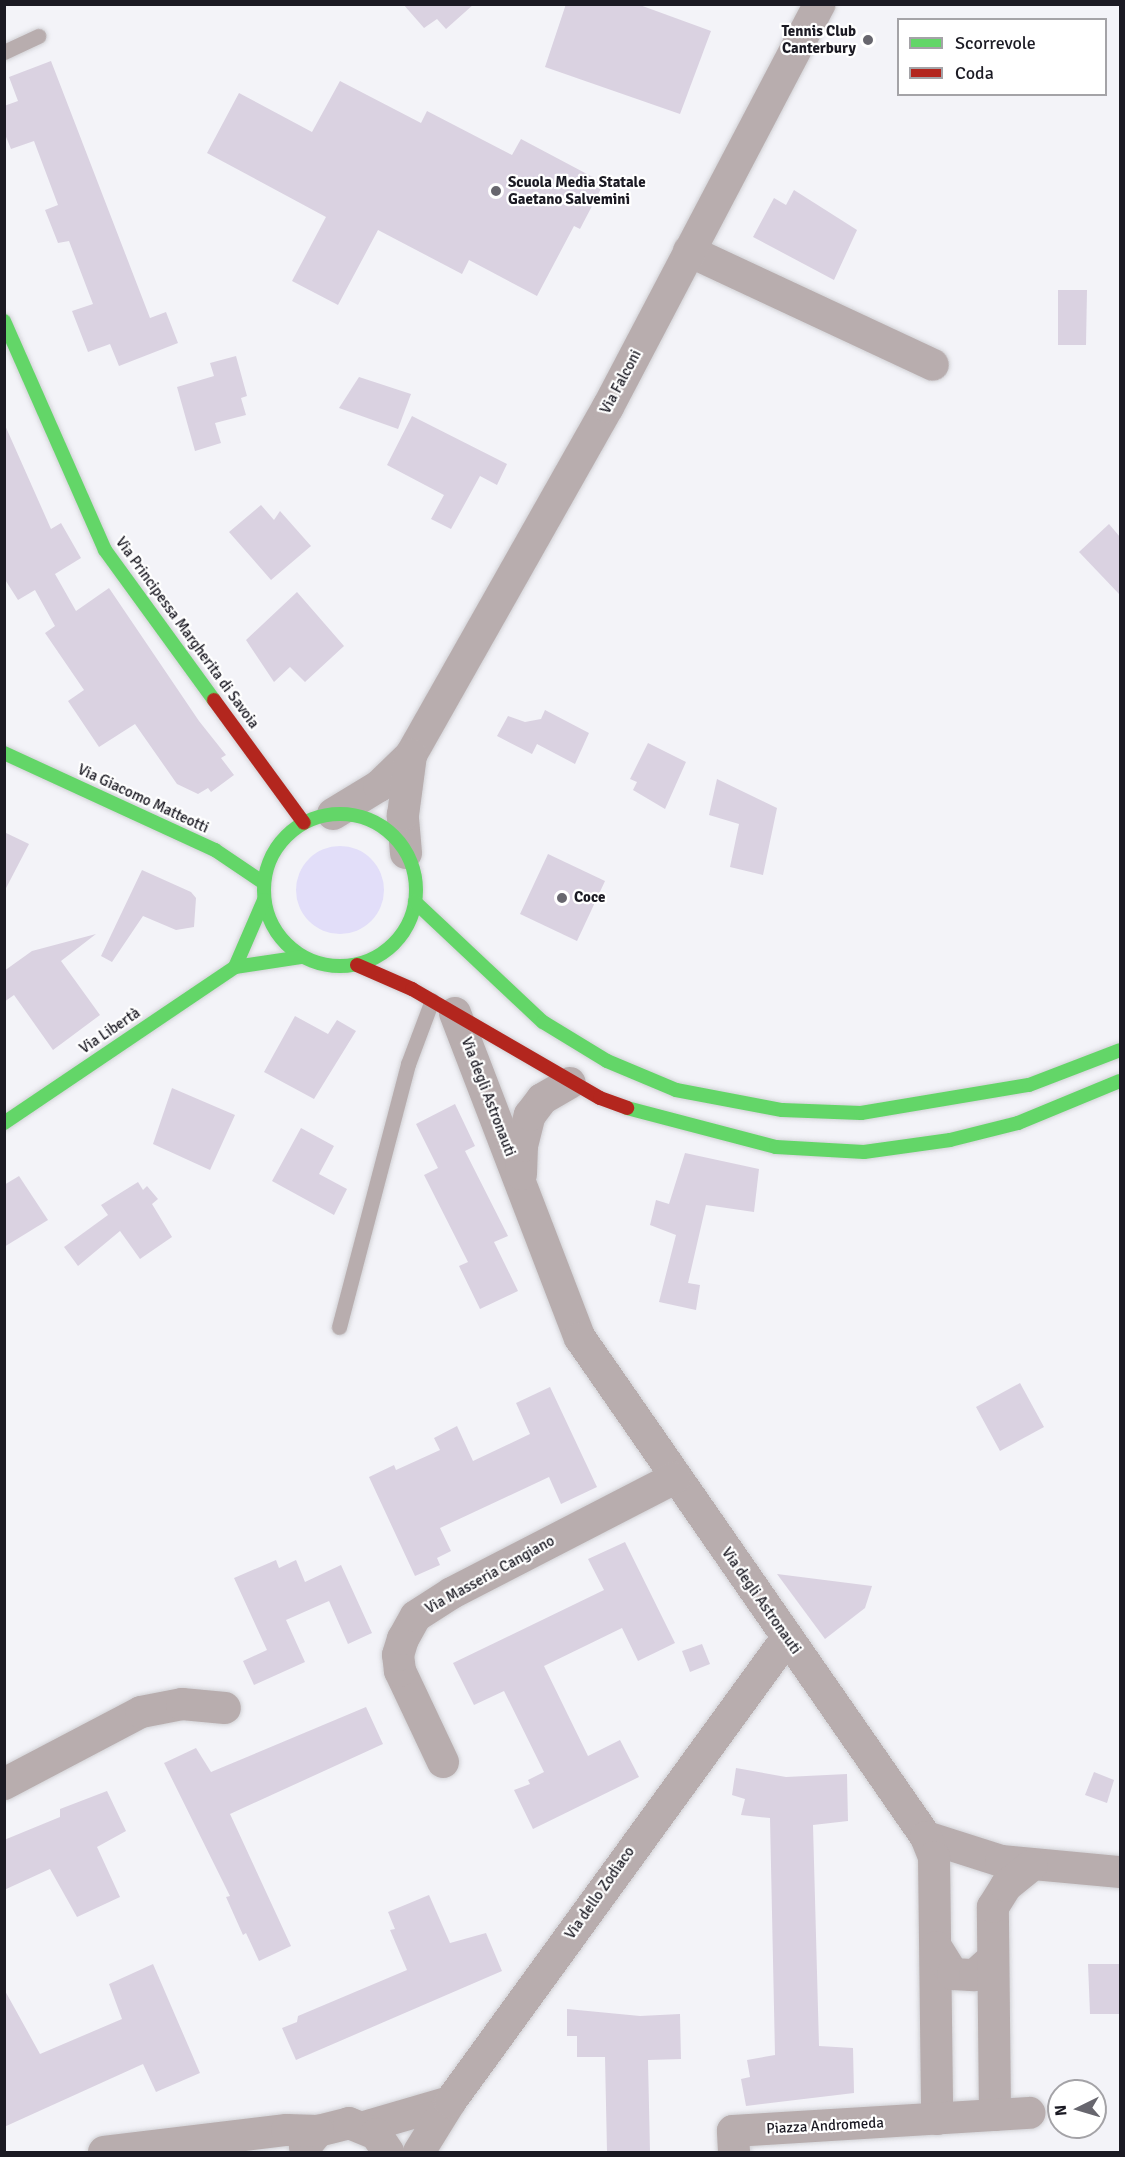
<!DOCTYPE html>
<html>
<head>
<meta charset="utf-8">
<style>
  body { margin:0 }
  #map { position:relative; width:1125px; height:2157px; overflow:hidden; background:#f3f3f8; font-family:Signika,sans-serif }
  div>[style] { position:absolute }
  [style*='--x'] { left:calc(var(--x)*1px); top:calc(var(--y)*1px); width:calc(var(--w)*1px); rotate:calc(var(--a)*1deg) }
  .green>* { inset:0; background:#e2def9 }
  .round { border-radius:50% }
  .building>* { inset:0; background:#dad2e1 }
  .roads { filter:drop-shadow(0 0 2px #d1d1d5) drop-shadow(0 0 2px #d1d1d5) }
  .lane>* { height:15px; margin:-7.5px; padding:0 7.5px; transform-origin:7.5px; border-radius:7.5px; background:#b8adae }
  .street>* { height:32px; margin:-16px; padding:0 16px; transform-origin:16px; border-radius:16px; background:#b8adae }
  .fast>* { height:14px; margin:-7px; padding:0 7px; transform-origin:7px; border-radius:7px; background:#63d668 }
  .fast>.ring { margin:-7px; padding:0; box-sizing:content-box; background:none; border:14px solid #63d668; border-radius:50% }
  .jam>* { height:14px; margin:-7px; padding:0 7px; transform-origin:7px; border-radius:7px; background:#b3261e }
  .dots>* { width:16px; height:16px; translate:-50% -50%; box-sizing:border-box; border:3px solid #fff; border-radius:50% }
  span { translate:-50% -50%; white-space:nowrap; text-align:center; line-height:1.15; -webkit-text-stroke:4.5px #fff; paint-order:stroke }
  .poi-label { font-size:15px; color:#1b1a23; font-weight:700 }
  .right { translate:-100% -50%; text-align:right }
  .left { translate:0 -50%; text-align:left }
  .street-label { font-size:15px; color:#1b1a23 }
  .frame { position:absolute; inset:0; border:6px solid #1b1a23; pointer-events:none }
  .legend { position:absolute; left:897px; top:18px; width:210px; height:78px; box-sizing:border-box; background:#fff; border:2px solid #a4a3a7; margin:0; padding:8px 10px; list-style:none; font-size:18px; color:#1b1a23 }
  .legend li { display:flex; align-items:center; gap:12px; height:30px }
  .legend b { width:30px; border:2px solid #a4a3a7 }
  .north { position:absolute; left:1047px; top:2079px; width:60px; height:60px; box-sizing:border-box; background:#fff; border:2px solid #a4a3a7; border-radius:50%; rotate:265deg; font-size:16px; font-weight:700; line-height:24px; text-align:center; color:#1b1a23 }
  .north::after { content:''; display:block; margin:auto; width:21px; height:27px; background:#67666e; clip-path:polygon(50% 0,100% 100%,50% 72%,0 100%) }
</style>
</head>
<body>
<div id="map">
  <div class="green">
    <i class="round" style="left:296px;top:846px;width:88px;height:88px"></i>
  </div>
  <div class="building">
    <i style="clip-path:polygon(403px 4px,474px 4px,446px 29px,437px 19px,424px 28px)"></i>
    <i style="clip-path:polygon(566px 4px,637px 4px,711px 31px,680px 114px,545px 67px)"></i>
    <i style="clip-path:polygon(51px 61px,150px 318px,166px 312px,178px 343px,119px 366px,110px 344px,88px 352px,72px 311px,93px 304px,69px 241px,58px 243px,45px 210px,58px 205px,34px 141px,11px 149px,4px 132px,4px 106px,18px 101px,9px 77px)"></i>
    <i style="clip-path:polygon(340px 81px,421px 123px,427px 111px,512px 155px,521px 139px,604px 183px,580px 229px,574px 226px,537px 296px,469px 260px,462px 274px,378px 230px,338px 305px,292px 281px,326px 217px,207px 153px,239px 93px,312px 132px)"></i>
    <i style="clip-path:polygon(794px 190px,857px 230px,834px 280px,753px 237px,774px 198px,786px 205px)"></i>
    <i style="clip-path:polygon(1058px 290px,1087px 290px,1086px 345px,1058px 345px)"></i>
    <i style="clip-path:polygon(236px 356px,247px 396px,241px 398px,246px 415px,215px 423px,221px 443px,195px 451px,177px 387px,214px 376px,210px 363px)"></i>
    <i style="clip-path:polygon(359px 377px,411px 394px,398px 429px,339px 408px)"></i>
    <i style="clip-path:polygon(412px 416px,507px 464px,497px 485px,480px 476px,451px 529px,431px 519px,444px 495px,387px 465px)"></i>
    <i style="clip-path:polygon(4px 423px,51px 529px,61px 523px,81px 558px,55px 574px,76px 611px,109px 588px,199px 721px,226px 755px,221px 758px,234px 775px,211px 792px,208px 788px,198px 794px,177px 784px,135px 724px,99px 747px,68px 701px,84px 690px,45px 633px,55px 626px,35px 590px,18px 600px,4px 578px)"></i>
    <i style="clip-path:polygon(261px 505px,274px 520px,280px 511px,311px 546px,271px 580px,229px 532px)"></i>
    <i style="clip-path:polygon(1109px 524px,1120px 537px,1120px 595px,1079px 552px)"></i>
    <i style="clip-path:polygon(297px 592px,344px 646px,305px 682px,290px 667px,274px 682px,246px 640px)"></i>
    <i style="clip-path:polygon(545px 710px,589px 733px,575px 764px,537px 744px,532px 754px,497px 736px,508px 716px,525px 722px,541px 719px)"></i>
    <i style="clip-path:polygon(648px 743px,686px 762px,665px 809px,633px 790px,637px 782px,630px 779px)"></i>
    <i style="clip-path:polygon(717px 779px,777px 808px,763px 875px,730px 867px,739px 824px,709px 815px)"></i>
    <i style="clip-path:polygon(4px 832px,29px 844px,4px 892px)"></i>
    <i style="clip-path:polygon(548px 854px,605px 881px,577px 941px,520px 914px)"></i>
    <i style="clip-path:polygon(142px 870px,191px 892px,196px 898px,194px 927px,176px 930px,143px 916px,112px 962px,101px 956px)"></i>
    <i style="clip-path:polygon(96px 934px,61px 961px,100px 1015px,53px 1050px,14px 995px,4px 1002px,4px 971px,32px 951px)"></i>
    <i style="clip-path:polygon(295px 1016px,328px 1034px,337px 1020px,356px 1031px,314px 1099px,264px 1072px)"></i>
    <i style="clip-path:polygon(172px 1088px,235px 1115px,210px 1170px,153px 1144px)"></i>
    <i style="clip-path:polygon(455px 1104px,475px 1146px,465px 1151px,508px 1236px,494px 1242px,518px 1291px,480px 1309px,459px 1266px,468px 1262px,424px 1175px,438px 1168px,416px 1124px)"></i>
    <i style="clip-path:polygon(301px 1128px,334px 1146px,319px 1174px,347px 1189px,334px 1215px,272px 1181px)"></i>
    <i style="clip-path:polygon(685px 1153px,759px 1169px,754px 1212px,706px 1205px,688px 1283px,700px 1285px,696px 1310px,659px 1302px,676px 1235px,650px 1225px,656px 1200px,669px 1204px)"></i>
    <i style="clip-path:polygon(19px 1176px,48px 1220px,4px 1247px,4px 1185px)"></i>
    <i style="clip-path:polygon(138px 1182px,143px 1190px,147px 1186px,158px 1199px,152px 1204px,172px 1237px,140px 1259px,120px 1231px,78px 1266px,64px 1247px,108px 1215px,101px 1205px)"></i>
    <i style="clip-path:polygon(1020px 1383px,1044px 1427px,1000px 1451px,976px 1407px)"></i>
    <i style="clip-path:polygon(550px 1387px,597px 1487px,561px 1504px,549px 1477px,440px 1528px,451px 1551px,437px 1558px,440px 1565px,415px 1576px,369px 1477px,394px 1465px,396px 1470px,440px 1450px,434px 1438px,457px 1426px,473px 1461px,530px 1434px,516px 1403px)"></i>
    <i style="clip-path:polygon(625px 1542px,675px 1643px,638px 1661px,622px 1628px,544px 1666px,588px 1756px,620px 1740px,639px 1777px,533px 1829px,514px 1790px,530px 1784px,528px 1780px,544px 1772px,504px 1691px,474px 1705px,453px 1663px,604px 1590px,588px 1559px)"></i>
    <i style="clip-path:polygon(276px 1560px,279px 1568px,296px 1560px,305px 1582px,341px 1565px,372px 1633px,348px 1644px,329px 1601px,286px 1620px,305px 1662px,254px 1685px,243px 1661px,267px 1650px,234px 1578px)"></i>
    <i style="clip-path:polygon(777px 1574px,872px 1586px,865px 1608px,825px 1639px)"></i>
    <i style="clip-path:polygon(702px 1644px,710px 1664px,690px 1672px,682px 1651px)"></i>
    <i style="clip-path:polygon(366px 1707px,383px 1744px,230px 1814px,291px 1946px,259px 1961px,246px 1933px,243px 1935px,226px 1897px,230px 1896px,164px 1763px,196px 1748px,211px 1772px)"></i>
    <i style="clip-path:polygon(736px 1768px,786px 1777px,847px 1774px,848px 1821px,813px 1825px,819px 2046px,853px 2048px,854px 2093px,746px 2106px,741px 2079px,750px 2077px,747px 2060px,775px 2055px,770px 1818px,741px 1815px,745px 1799px,732px 1795px)"></i>
    <i style="clip-path:polygon(1094px 1772px,1114px 1780px,1107px 1803px,1085px 1795px)"></i>
    <i style="clip-path:polygon(107px 1791px,126px 1831px,97px 1847px,120px 1897px,77px 1917px,50px 1869px,4px 1890px,4px 1840px,60px 1817px,60px 1809px)"></i>
    <i style="clip-path:polygon(429px 1895px,450px 1943px,486px 1933px,502px 1971px,296px 2060px,282px 2028px,297px 2022px,298px 2016px,407px 1970px,390px 1930px,395px 1929px,388px 1912px)"></i>
    <i style="clip-path:polygon(153px 1964px,200px 2073px,156px 2092px,143px 2064px,4px 2127px,4px 1989px,40px 2054px,122px 2019px,109px 1984px)"></i>
    <i style="clip-path:polygon(1088px 1964px,1120px 1964px,1120px 2014px,1090px 2014px)"></i>
    <i style="clip-path:polygon(567px 2009px,640px 2016px,680px 2014px,681px 2059px,648px 2060px,650px 2152px,607px 2152px,605px 2057px,577px 2057px,577px 2036px,567px 2036px)"></i>
  </div>
  <div class="roads">
    <div class="lane">
      <i style="--x:4;--y:52;--w:38;--a:-25"></i>
      <i style="--x:339;--y:1327;--w:272;--a:-75.3"></i>
      <i style="--x:408;--y:1064;--w:68;--a:-69.4"></i>
    </div>
    <div class="street">
      <i style="--x:689;--y:251;--w:269;--a:25"></i>
      <i style="--x:333;--y:814;--w:54;--a:-31.3"></i>
      <i style="--x:379;--y:786;--w:45;--a:-44.1"></i>
      <i style="--x:411;--y:755;--w:400;--a:-60.5"></i>
      <i style="--x:608;--y:407;--w:455;--a:-62.3"></i>
      <i style="--x:406;--y:853;--w:38;--a:-95"></i>
      <i style="--x:403;--y:815;--w:61;--a:-82.4"></i>
      <i style="--x:455;--y:1013;--w:348;--a:69"></i>
      <i style="--x:580;--y:1338;--w:607;--a:55.26"></i>
      <i style="--x:926;--y:1837;--w:79;--a:17.7"></i>
      <i style="--x:1001;--y:1861;--w:120;--a:5.3"></i>
      <i style="--x:521;--y:1174;--w:28;--a:-88"></i>
      <i style="--x:522;--y:1146;--w:32;--a:-76"></i>
      <i style="--x:530;--y:1115;--w:20;--a:-53"></i>
      <i style="--x:542;--y:1099;--w:32;--a:-30"></i>
      <i style="--x:443;--y:1762;--w:101;--a:-115.3"></i>
      <i style="--x:400;--y:1671;--w:16;--a:-97"></i>
      <i style="--x:398;--y:1655;--w:17;--a:-73"></i>
      <i style="--x:403;--y:1639;--w:26;--a:-61"></i>
      <i style="--x:416;--y:1616;--w:43;--a:-32.6"></i>
      <i style="--x:452;--y:1593;--w:251;--a:-27.3"></i>
      <i style="--x:4;--y:1784;--w:155;--a:-27.7"></i>
      <i style="--x:141;--y:1712;--w:42;--a:-11"></i>
      <i style="--x:182;--y:1704;--w:43;--a:5.3"></i>
      <i style="--x:926;--y:1837;--w:22;--a:68"></i>
      <i style="--x:934;--y:1857;--w:262;--a:89.3"></i>
      <i style="--x:936;--y:1947;--w:32;--a:58"></i>
      <i style="--x:953;--y:1974;--w:22;--a:3"></i>
      <i style="--x:975;--y:1975;--w:24;--a:-42"></i>
      <i style="--x:995;--y:2115;--w:208;--a:-90.6"></i>
      <i style="--x:993;--y:1907;--w:25;--a:-58"></i>
      <i style="--x:1006;--y:1886;--w:33;--a:-39"></i>
      <i style="--x:364;--y:2127;--w:90;--a:-16.2"></i>
      <i style="--x:305;--y:2147;--w:21;--a:-51"></i>
      <i style="--x:318;--y:2131;--w:32;--a:-14"></i>
      <i style="--x:349;--y:2123;--w:29;--a:22"></i>
      <i style="--x:376;--y:2134;--w:22;--a:56"></i>
      <i style="--x:104;--y:2152;--w:184;--a:-6.9"></i>
      <i style="--x:287;--y:2130;--w:31;--a:2"></i>
      <i style="--x:419;--y:2152;--w:59;--a:-58.2"></i>
      <i style="--x:450;--y:2102;--w:573;--a:-54.01"></i>
      <i style="--x:734;--y:2152;--w:21;--a:-93"></i>
      <i style="--x:733;--y:2131;--w:297;--a:-3.5"></i>
    </div>
    <div class="fast">
      <i style="--x:4;--y:321;--w:250;--a:66.2"></i>
      <i style="--x:105;--y:550;--w:185;--a:54"></i>
      <i style="--x:4;--y:753;--w:232;--a:24.7"></i>
      <i style="--x:215;--y:850;--w:59;--a:34"></i>
      <i class="ring" style="left:264px;top:814px;width:138px;height:138px"></i>
      <i style="--x:415;--y:902;--w:175;--a:43.2"></i>
      <i style="--x:543;--y:1022;--w:75;--a:31.4"></i>
      <i style="--x:607;--y:1061;--w:75;--a:22.8"></i>
      <i style="--x:676;--y:1090;--w:108;--a:10.7"></i>
      <i style="--x:782;--y:1110;--w:79;--a:2.2"></i>
      <i style="--x:861;--y:1113;--w:170;--a:-9.5"></i>
      <i style="--x:1029;--y:1085;--w:97;--a:-21"></i>
      <i style="--x:235;--y:967;--w:73;--a:-66.6"></i>
      <i style="--x:627;--y:1108;--w:154;--a:14.7"></i>
      <i style="--x:776;--y:1147;--w:88;--a:3.3"></i>
      <i style="--x:864;--y:1152;--w:87;--a:-7.9"></i>
      <i style="--x:950;--y:1140;--w:70;--a:-14"></i>
      <i style="--x:1018;--y:1123;--w:110;--a:-22.4"></i>
      <i style="--x:4;--y:1123;--w:279;--a:-34"></i>
      <i style="--x:235;--y:967;--w:68;--a:-8.5"></i>
    </div>
    <div class="jam">
      <i style="--x:214;--y:700;--w:152;--a:53.8"></i>
      <i style="--x:357;--y:965;--w:60;--a:23.6"></i>
      <i style="--x:412;--y:989;--w:217;--a:30.1"></i>
      <i style="--x:600;--y:1098;--w:29;--a:20"></i>
    </div>
  </div>
  <div class="dots">
    <i style="left:868px;top:40px;background:#67666e"></i>
    <i style="left:496px;top:191px;background:#67666e"></i>
    <i style="left:562px;top:898px;background:#67666e"></i>
  </div>
  <div class="poi-label">
    <span class="right" style="left:856px;top:40px">Tennis Club<br>Canterbury</span>
    <span class="left" style="left:508px;top:191px">Scuola Media Statale<br>Gaetano Salvemini</span>
    <span class="left" style="left:574px;top:898px">Coce</span>
  </div>
  <div class="street-label">
    <span style="left:621px;top:382px;rotate:-62deg">Via Falconi</span>
    <span style="left:187px;top:633px;rotate:54deg">Via Principessa Margherita di Savoia</span>
    <span style="left:143px;top:799px;rotate:25deg">Via Giacomo Matteotti</span>
    <span style="left:110px;top:1031px;rotate:-34deg">Via Libertà</span>
    <span style="left:488px;top:1097px;rotate:69deg">Via degli Astronauti</span>
    <span style="left:490px;top:1575px;rotate:-29deg">Via Masseria Cangiano</span>
    <span style="left:761px;top:1601px;rotate:55deg">Via degli Astronauti</span>
    <span style="left:600px;top:1893px;rotate:-55deg">Via dello Zodiaco</span>
    <span style="left:825px;top:2126px;rotate:-3deg">Piazza Andromeda</span>
  </div>
  <div class="frame"></div>
  <ul class="legend">
  <li><b style="height:8px;background:#63d668"></b>Scorrevole</li>
  <li><b style="height:8px;background:#b3261e"></b>Coda</li>
  </ul>
  <div class="north">N</div>
</div>
</body>
</html>
